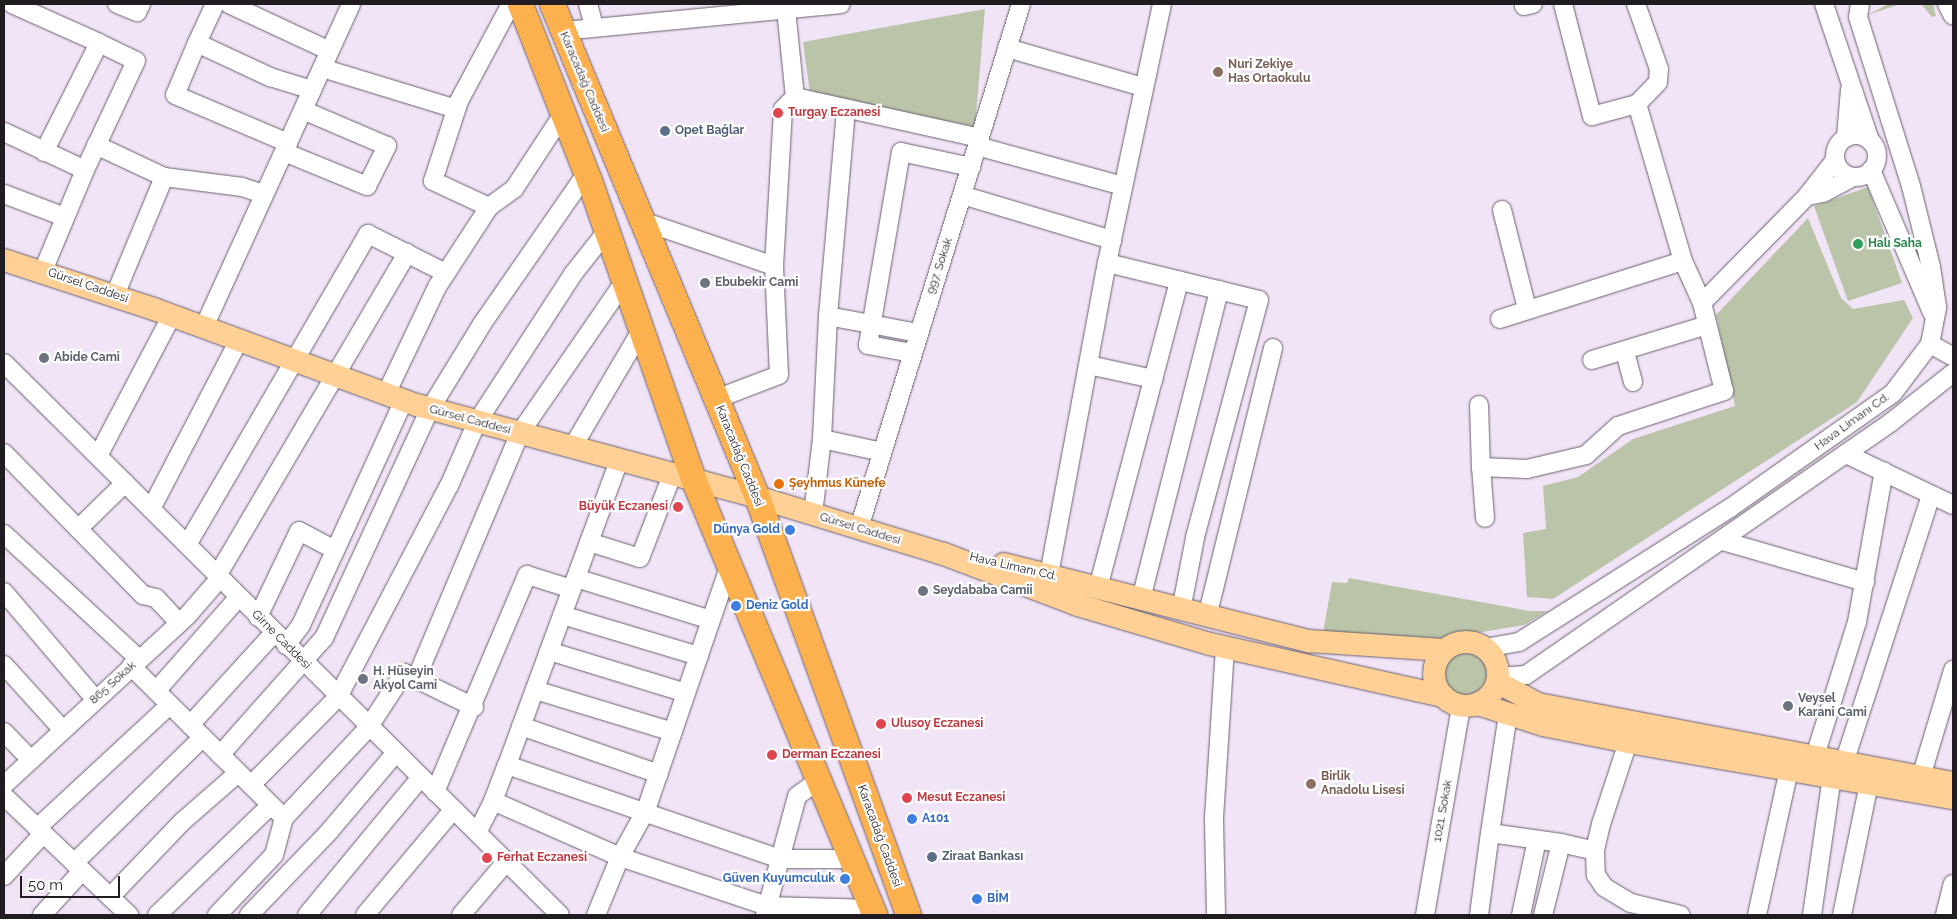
<!DOCTYPE html>
<html>
<head>
<meta charset="utf-8">
<style>
  body { margin:0 }
  #map { position:relative; width:1957px; height:919px; overflow:hidden; background:#f1e4f6; font-family:Raleway,sans-serif }
  div>[style] { position:absolute }
  [style*='--x'] { left:calc(var(--x)*1px); top:calc(var(--y)*1px); width:calc(var(--w)*1px); rotate:calc(var(--a)*1deg) }
  .green>* { inset:0; background:#bac4a8 }
  .round { border-radius:50% }
  .roads { filter:drop-shadow(0 0 1px #6a5f6e) drop-shadow(0 0 1px #6a5f6e) }
  .minor>* { height:18px; margin:-9px; padding:0 9px; transform-origin:9px; border-radius:9px; background:#fff }
  .minor>.ring { margin:-9px; padding:0; box-sizing:content-box; background:none; border:18px solid #fff; border-radius:50% }
  .major>* { height:22px; margin:-11px; padding:0 11px; transform-origin:11px; border-radius:11px; background:#fed095 }
  .major>.ring { margin:-11px; padding:0; box-sizing:content-box; background:none; border:22px solid #fed095; border-radius:50% }
  .highway>* { height:25px; margin:-12.5px; padding:0 12.5px; transform-origin:12.5px; border-radius:12.5px; background:#fdb14e }
  .dots>* { width:14px; height:14px; translate:-50% -50%; box-sizing:border-box; border:2px solid #fff; border-radius:50% }
  span { translate:-50% -50%; white-space:nowrap; text-align:center; line-height:1.15; -webkit-text-stroke:4.5px #fff; paint-order:stroke }
  .education-label { font-size:12px; color:#785e54; font-weight:700 }
  .left { translate:0 -50%; text-align:left }
  .street-label { font-size:12px; color:#201c22 }
  .health-label { font-size:12px; color:#be3a42; font-weight:700 }
  .right { translate:-100% -50%; text-align:right }
  .service-label { font-size:12px; color:#4e5e75; font-weight:700 }
  .leisure-label { font-size:12px; color:#27864d; font-weight:700 }
  .worship-label { font-size:12px; color:#5b616d; font-weight:700 }
  .food-label { font-size:12px; color:#c56008; font-weight:700 }
  .shop-label { font-size:12px; color:#366cbe; font-weight:700 }
  .frame { position:absolute; inset:0; border:5px solid #201c22; pointer-events:none }
  .scale { position:absolute; left:20px; top:876px; width:100px; height:22px; box-sizing:border-box; border:2px solid #201c22; border-top:0; padding-left:6px; font-size:15px; line-height:18px; white-space:nowrap; color:#201c22; -webkit-text-stroke:4px #fff; paint-order:stroke }
</style>
</head>
<body>
<div id="map">
  <div class="green">
    <i style="clip-path:polygon(1889px 4px,1900px 4px,1865px 16px)"></i>
    <i style="clip-path:polygon(1921px 4px,1933px 4px,1936px 16px,1932px 17px)"></i>
    <i style="clip-path:polygon(985px 9px,975px 127px,810px 93px,803px 42px)"></i>
    <i style="clip-path:polygon(1868px 187px,1902px 283px,1848px 301px,1814px 206px)"></i>
    <i style="clip-path:polygon(1808px 218px,1841px 298px,1853px 309px,1904px 300px,1913px 318px,1857px 402px,1553px 599px,1527px 597px,1523px 533px,1546px 529px,1543px 486px,1578px 477px,1633px 439px,1735px 406px,1716px 315px)"></i>
    <i style="clip-path:polygon(1349px 578px,1530px 611px,1548px 611px,1524px 625px,1429px 641px,1323px 633px,1332px 582px,1347px 583px)"></i>
    <i class="round" style="left:1443px;top:648px;width:48px;height:48px"></i>
  </div>
  <div class="roads">
    <div class="minor">
      <i style="--x:12;--y:4;--w:95;--a:24.1"></i>
      <i style="--x:117;--y:4;--w:22;--a:22"></i>
      <i style="--x:137;--y:12;--w:9;--a:-63"></i>
      <i style="--x:215;--y:4;--w:43;--a:114.8"></i>
      <i style="--x:197;--y:43;--w:81;--a:25"></i>
      <i style="--x:270;--y:77;--w:44;--a:17.2"></i>
      <i style="--x:229;--y:4;--w:111;--a:25"></i>
      <i style="--x:588;--y:4;--w:23;--a:75"></i>
      <i style="--x:1563;--y:4;--w:116;--a:75.5"></i>
      <i style="--x:1592;--y:116;--w:47;--a:-14.9"></i>
      <i style="--x:1637;--y:104;--w:30;--a:-46"></i>
      <i style="--x:1658;--y:82;--w:13;--a:-86"></i>
      <i style="--x:1659;--y:69;--w:69;--a:-109.5"></i>
      <i style="--x:1824;--y:4;--w:145;--a:71.4"></i>
      <i style="--x:1947;--y:4;--w:13;--a:63"></i>
      <i style="--x:1524;--y:6;--w:9;--a:-13"></i>
      <i style="--x:786;--y:9;--w:88;--a:84.2"></i>
      <i style="--x:795;--y:97;--w:189;--a:12.5"></i>
      <i style="--x:563;--y:31;--w:279;--a:-5.5"></i>
      <i style="--x:197;--y:43;--w:56;--a:112.9"></i>
      <i style="--x:175;--y:95;--w:123;--a:23"></i>
      <i style="--x:1007;--y:48;--w:141;--a:16"></i>
      <i style="--x:322;--y:68;--w:140;--a:17"></i>
      <i style="--x:4;--y:132;--w:89;--a:25.1"></i>
      <i style="--x:85;--y:170;--w:109;--a:112.6"></i>
      <i class="ring" style="left:1835px;top:135px;width:24px;height:24px"></i>
      <i style="--x:1846;--y:137;--w:48;--a:-85.2"></i>
      <i style="--x:96;--y:145;--w:75;--a:25.2"></i>
      <i style="--x:977;--y:146;--w:151;--a:15.3"></i>
      <i style="--x:44;--y:152;--w:122;--a:-63.2"></i>
      <i style="--x:99;--y:43;--w:41;--a:25.9"></i>
      <i style="--x:136;--y:61;--w:120;--a:115.1"></i>
      <i style="--x:284;--y:152;--w:90;--a:22.3"></i>
      <i style="--x:367;--y:186;--w:45;--a:-63.4"></i>
      <i style="--x:387;--y:146;--w:91;--a:-156.8"></i>
      <i style="--x:1871;--y:170;--w:155;--a:66.8"></i>
      <i style="--x:4;--y:194;--w:65;--a:20.7"></i>
      <i style="--x:962;--y:195;--w:157;--a:16.7"></i>
      <i style="--x:1807;--y:196;--w:16;--a:-11"></i>
      <i style="--x:1823;--y:193;--w:34;--a:-28"></i>
      <i style="--x:489;--y:207;--w:62;--a:-155.1"></i>
      <i style="--x:433;--y:181;--w:84;--a:-72"></i>
      <i style="--x:459;--y:101;--w:110;--a:-61.8"></i>
      <i style="--x:1502;--y:210;--w:102;--a:75.8"></i>
      <i style="--x:642;--y:221;--w:139;--a:18.8"></i>
      <i style="--x:774;--y:266;--w:157;--a:-86.7"></i>
      <i style="--x:783;--y:109;--w:17;--a:-45"></i>
      <i style="--x:1107;--y:263;--w:265;--a:-78"></i>
      <i style="--x:115;--y:295;--w:128;--a:-67.4"></i>
      <i style="--x:164;--y:177;--w:79;--a:7.3"></i>
      <i style="--x:242;--y:187;--w:23;--a:18"></i>
      <i style="--x:1702;--y:303;--w:150;--a:-45.5"></i>
      <i style="--x:1807;--y:196;--w:46;--a:-52.1"></i>
      <i style="--x:828;--y:316;--w:208;--a:-85"></i>
      <i style="--x:1500;--y:319;--w:192;--a:-17.6"></i>
      <i style="--x:204;--y:327;--w:355;--a:-65.5"></i>
      <i style="--x:1930;--y:344;--w:26;--a:29"></i>
      <i style="--x:1625;--y:352;--w:31;--a:75"></i>
      <i style="--x:912;--y:353;--w:45;--a:-169.7"></i>
      <i style="--x:868;--y:345;--w:196;--a:-80.3"></i>
      <i style="--x:901;--y:152;--w:72;--a:12.1"></i>
      <i style="--x:1592;--y:360;--w:120;--a:-16.9"></i>
      <i style="--x:4;--y:363;--w:783;--a:44.79"></i>
      <i style="--x:1089;--y:365;--w:66;--a:12.3"></i>
      <i style="--x:386;--y:394;--w:119;--a:-64.5"></i>
      <i style="--x:437;--y:287;--w:95;--a:-57"></i>
      <i style="--x:489;--y:207;--w:31;--a:-36"></i>
      <i style="--x:514;--y:189;--w:90;--a:-56.8"></i>
      <i style="--x:716;--y:399;--w:67;--a:-20.9"></i>
      <i style="--x:779;--y:375;--w:109;--a:-92.6"></i>
      <i style="--x:1479;--y:405;--w:62;--a:88.2"></i>
      <i style="--x:1481;--y:467;--w:46;--a:2.5"></i>
      <i style="--x:1527;--y:469;--w:61;--a:-13.3"></i>
      <i style="--x:1586;--y:455;--w:43;--a:-42.2"></i>
      <i style="--x:1618;--y:426;--w:112;--a:-18.3"></i>
      <i style="--x:1724;--y:391;--w:91;--a:-104"></i>
      <i style="--x:1702;--y:303;--w:46;--a:-114.3"></i>
      <i style="--x:1683;--y:261;--w:164;--a:-106.3"></i>
      <i style="--x:822;--y:439;--w:123;--a:-87.2"></i>
      <i style="--x:828;--y:316;--w:92;--a:10.7"></i>
      <i style="--x:572;--y:448;--w:136;--a:-59.5"></i>
      <i style="--x:4;--y:453;--w:199;--a:45.6"></i>
      <i style="--x:143;--y:595;--w:13;--a:13"></i>
      <i style="--x:156;--y:598;--w:34;--a:47"></i>
      <i style="--x:1846;--y:454;--w:119;--a:25.5"></i>
      <i style="--x:98;--y:456;--w:159;--a:-62.3"></i>
      <i style="--x:1481;--y:467;--w:51;--a:85.5"></i>
      <i style="--x:151;--y:509;--w:191;--a:-62.5"></i>
      <i style="--x:813;--y:514;--w:76;--a:-83.2"></i>
      <i style="--x:822;--y:439;--w:61;--a:12.2"></i>
      <i style="--x:859;--y:528;--w:548;--a:-72.82"></i>
      <i style="--x:78;--y:529;--w:66;--a:-44.4"></i>
      <i style="--x:4;--y:534;--w:184;--a:42.8"></i>
      <i style="--x:1723;--y:541;--w:148;--a:16.1"></i>
      <i style="--x:589;--y:542;--w:53;--a:17.4"></i>
      <i style="--x:640;--y:558;--w:89;--a:-68.9"></i>
      <i style="--x:187;--y:545;--w:360;--a:-59.8"></i>
      <i style="--x:368;--y:234;--w:87;--a:26.6"></i>
      <i style="--x:1049;--y:575;--w:317;--a:-79.5"></i>
      <i style="--x:1107;--y:263;--w:156;--a:13.7"></i>
      <i style="--x:1259;--y:300;--w:246;--a:105.1"></i>
      <i style="--x:1195;--y:538;--w:73;--a:101"></i>
      <i style="--x:217;--y:576;--w:375;--a:-59.5"></i>
      <i style="--x:576;--y:578;--w:141;--a:17.3"></i>
      <i style="--x:1098;--y:588;--w:318;--a:-75.2"></i>
      <i style="--x:4;--y:592;--w:140;--a:49.6"></i>
      <i style="--x:1141;--y:599;--w:319;--a:-75.8"></i>
      <i style="--x:562;--y:615;--w:143;--a:16.7"></i>
      <i style="--x:258;--y:617;--w:95;--a:-64.5"></i>
      <i style="--x:299;--y:531;--w:41;--a:27.8"></i>
      <i style="--x:1207;--y:617;--w:277;--a:-76.2"></i>
      <i style="--x:286;--y:645;--w:25;--a:-53"></i>
      <i style="--x:301;--y:625;--w:247;--a:-65.4"></i>
      <i style="--x:1485;--y:648;--w:35;--a:-10"></i>
      <i style="--x:1519;--y:642;--w:250;--a:-32.4"></i>
      <i style="--x:1730;--y:508;--w:199;--a:-35.2"></i>
      <i style="--x:1893;--y:393;--w:61;--a:-52.9"></i>
      <i style="--x:1930;--y:344;--w:38;--a:-79"></i>
      <i style="--x:1937;--y:307;--w:40;--a:-98.5"></i>
      <i style="--x:1931;--y:267;--w:83;--a:-103.9"></i>
      <i style="--x:1911;--y:186;--w:177;--a:-107.4"></i>
      <i style="--x:1858;--y:17;--w:13;--a:-81"></i>
      <i style="--x:549;--y:651;--w:143;--a:17"></i>
      <i style="--x:4;--y:665;--w:88;--a:47.8"></i>
      <i style="--x:131;--y:666;--w:216;--a:44.8"></i>
      <i style="--x:284;--y:818;--w:123;--a:-47"></i>
      <i style="--x:368;--y:728;--w:66;--a:-56.8"></i>
      <i style="--x:404;--y:673;--w:78;--a:25.9"></i>
      <i style="--x:1498;--y:677;--w:28;--a:-4"></i>
      <i style="--x:1526;--y:675;--w:443;--a:-34.7"></i>
      <i style="--x:1890;--y:423;--w:80;--a:-38.4"></i>
      <i style="--x:416;--y:679;--w:267;--a:-67.1"></i>
      <i style="--x:520;--y:433;--w:183;--a:-55.4"></i>
      <i style="--x:535;--y:690;--w:144;--a:16.9"></i>
      <i style="--x:156;--y:691;--w:125;--a:-48.6"></i>
      <i style="--x:1508;--y:714;--w:120;--a:98.6"></i>
      <i style="--x:1490;--y:833;--w:72;--a:8"></i>
      <i style="--x:1561;--y:843;--w:74;--a:104"></i>
      <i style="--x:190;--y:725;--w:125;--a:-47.6"></i>
      <i style="--x:521;--y:726;--w:146;--a:19.2"></i>
      <i style="--x:4;--y:732;--w:39;--a:46"></i>
      <i style="--x:1628;--y:742;--w:86;--a:108.2"></i>
      <i style="--x:1601;--y:824;--w:28;--a:103"></i>
      <i style="--x:1595;--y:851;--w:24;--a:88"></i>
      <i style="--x:1596;--y:875;--w:14;--a:56"></i>
      <i style="--x:1604;--y:887;--w:31;--a:31"></i>
      <i style="--x:1631;--y:903;--w:51;--a:13.5"></i>
      <i style="--x:220;--y:755;--w:157;--a:-48.4"></i>
      <i style="--x:324;--y:638;--w:252;--a:-65.2"></i>
      <i style="--x:430;--y:409;--w:100;--a:-58.5"></i>
      <i style="--x:482;--y:324;--w:183;--a:-55.3"></i>
      <i style="--x:1815;--y:756;--w:140;--a:-72.6"></i>
      <i style="--x:1857;--y:622;--w:153;--a:-79.9"></i>
      <i style="--x:1844;--y:763;--w:282;--a:-72"></i>
      <i style="--x:507;--y:765;--w:325;--a:-69.8"></i>
      <i style="--x:1921;--y:777;--w:112;--a:-73.3"></i>
      <i style="--x:4;--y:785;--w:249;--a:-42.7"></i>
      <i style="--x:187;--y:616;--w:50;--a:-49"></i>
      <i style="--x:251;--y:785;--w:124;--a:-45.3"></i>
      <i style="--x:338;--y:697;--w:238;--a:-62.3"></i>
      <i style="--x:449;--y:486;--w:70;--a:-66.4"></i>
      <i style="--x:477;--y:422;--w:176;--a:-57"></i>
      <i style="--x:573;--y:274;--w:55;--a:-51.7"></i>
      <i style="--x:435;--y:792;--w:236;--a:-67"></i>
      <i style="--x:527;--y:575;--w:47;--a:17.3"></i>
      <i style="--x:4;--y:796;--w:173;--a:43.6"></i>
      <i style="--x:493;--y:801;--w:39;--a:-69"></i>
      <i style="--x:507;--y:765;--w:289;--a:19"></i>
      <i style="--x:780;--y:859;--w:73;--a:0"></i>
      <i style="--x:37;--y:828;--w:181;--a:-42.8"></i>
      <i style="--x:478;--y:831;--w:34;--a:-63"></i>
      <i style="--x:493;--y:801;--w:139;--a:23.8"></i>
      <i style="--x:620;--y:857;--w:155;--a:18.4"></i>
      <i style="--x:767;--y:906;--w:105;--a:1.6"></i>
      <i style="--x:1561;--y:843;--w:35;--a:13"></i>
      <i style="--x:74;--y:863;--w:180;--a:-44.3"></i>
      <i style="--x:4;--y:876;--w:57;--a:-47.1"></i>
      <i style="--x:110;--y:897;--w:105;--a:-46.2"></i>
      <i style="--x:183;--y:821;--w:73;--a:-41.1"></i>
      <i style="--x:42;--y:915;--w:59;--a:-47.7"></i>
      <i style="--x:157;--y:915;--w:158;--a:-44"></i>
      <i style="--x:217;--y:915;--w:83;--a:-46.5"></i>
      <i style="--x:274;--y:855;--w:38;--a:-75"></i>
      <i style="--x:249;--y:915;--w:112;--a:-46.1"></i>
      <i style="--x:327;--y:834;--w:104;--a:-49.7"></i>
      <i style="--x:307;--y:915;--w:179;--a:-50.4"></i>
      <i style="--x:365;--y:915;--w:138;--a:-50"></i>
      <i style="--x:461;--y:915;--w:70;--a:-49.7"></i>
      <i style="--x:596;--y:915;--w:63;--a:-67.5"></i>
      <i style="--x:620;--y:857;--w:54;--a:-61"></i>
      <i style="--x:646;--y:810;--w:259;--a:-71.1"></i>
      <i style="--x:765;--y:915;--w:123;--a:-74.9"></i>
      <i style="--x:797;--y:796;--w:29;--a:-36"></i>
      <i style="--x:1216;--y:915;--w:97;--a:-91.2"></i>
      <i style="--x:1214;--y:818;--w:171;--a:-86.3"></i>
      <i style="--x:1425;--y:915;--w:212;--a:-80.2"></i>
      <i style="--x:1479;--y:915;--w:83;--a:-82.4"></i>
      <i style="--x:1521;--y:915;--w:77;--a:-78"></i>
      <i style="--x:1757;--y:915;--w:148;--a:-77.6"></i>
      <i style="--x:1812;--y:915;--w:140;--a:-81.8"></i>
      <i style="--x:1842;--y:915;--w:134;--a:-78.4"></i>
      <i style="--x:1945;--y:915;--w:32;--a:-76"></i>
    </div>
    <div class="major">
      <i style="--x:4;--y:260;--w:158;--a:18.1"></i>
      <i style="--x:154;--y:309;--w:280;--a:20.1"></i>
      <i style="--x:417;--y:405;--w:352;--a:15.1"></i>
      <i style="--x:757;--y:497;--w:195;--a:17"></i>
      <i style="--x:944;--y:554;--w:143;--a:20.8"></i>
      <i style="--x:1078;--y:605;--w:138;--a:16.5"></i>
      <i style="--x:1210;--y:644;--w:239;--a:12.6"></i>
      <i style="--x:1004;--y:564;--w:315;--a:14.2"></i>
      <i style="--x:1309;--y:641;--w:135;--a:3.8"></i>
      <i class="ring" style="left:1434px;top:642px;width:42px;height:42px"></i>
      <i style="--x:1497;--y:682;--w:47;--a:28.2"></i>
      <i style="--x:1538;--y:704;--w:421;--a:10.8"></i>
      <i style="--x:1478;--y:704;--w:68;--a:17.9"></i>
      <i style="--x:1543;--y:725;--w:87;--a:11.3"></i>
      <i style="--x:1628;--y:742;--w:330;--a:9.8"></i>
    </div>
    <div class="highway">
      <i style="--x:520;--y:4;--w:189;--a:68.6"></i>
      <i style="--x:589;--y:180;--w:319;--a:70.8"></i>
      <i style="--x:694;--y:481;--w:470;--a:67.4"></i>
      <i style="--x:552;--y:4;--w:534;--a:67.42"></i>
      <i style="--x:757;--y:497;--w:444;--a:70.1"></i>
    </div>
  </div>
  <div class="dots">
    <i style="left:1218px;top:72px;background:#8d6e63"></i>
    <i style="left:778px;top:113px;background:#e0444e"></i>
    <i style="left:665px;top:131px;background:#5c6f8a"></i>
    <i style="left:1858px;top:244px;background:#2e9e5b"></i>
    <i style="left:705px;top:283px;background:#6b7280"></i>
    <i style="left:44px;top:358px;background:#6b7280"></i>
    <i style="left:779px;top:484px;background:#e8710a"></i>
    <i style="left:678px;top:507px;background:#e0444e"></i>
    <i style="left:790px;top:530px;background:#3f7fe0"></i>
    <i style="left:923px;top:591px;background:#6b7280"></i>
    <i style="left:736px;top:606px;background:#3f7fe0"></i>
    <i style="left:363px;top:679px;background:#6b7280"></i>
    <i style="left:1788px;top:706px;background:#6b7280"></i>
    <i style="left:881px;top:724px;background:#e0444e"></i>
    <i style="left:772px;top:755px;background:#e0444e"></i>
    <i style="left:1311px;top:784px;background:#8d6e63"></i>
    <i style="left:907px;top:798px;background:#e0444e"></i>
    <i style="left:912px;top:819px;background:#3f7fe0"></i>
    <i style="left:932px;top:857px;background:#5c6f8a"></i>
    <i style="left:487px;top:858px;background:#e0444e"></i>
    <i style="left:845px;top:879px;background:#3f7fe0"></i>
    <i style="left:977px;top:899px;background:#3f7fe0"></i>
  </div>
  <div class="education-label">
    <span class="left" style="left:1228px;top:72px">Nuri Zekiye<br>Has Ortaokulu</span>
    <span class="left" style="left:1321px;top:784px">Birlik<br>Anadolu Lisesi</span>
  </div>
  <div class="street-label">
    <span style="left:584px;top:82px;rotate:67deg">Karacadağ Caddesi</span>
    <span style="left:940px;top:266px;rotate:-72deg">997. Sokak</span>
    <span style="left:88px;top:286px;rotate:19deg">Gürsel Caddesi</span>
    <span style="left:470px;top:420px;rotate:15deg">Gürsel Caddesi</span>
    <span style="left:1852px;top:422px;rotate:-36deg">Hava Limanı Cd.</span>
    <span style="left:739px;top:456px;rotate:68deg">Karacadağ Caddesi</span>
    <span style="left:860px;top:529px;rotate:17deg">Gürsel Caddesi</span>
    <span style="left:1013px;top:567px;rotate:13deg">Hava Limanı Cd.</span>
    <span style="left:281px;top:640px;rotate:45deg">Girne Caddesi</span>
    <span style="left:113px;top:683px;rotate:-42deg">865 Sokak</span>
    <span style="left:1443px;top:811px;rotate:-80deg">1021. Sokak</span>
    <span style="left:879px;top:836px;rotate:70deg">Karacadağ Caddesi</span>
  </div>
  <div class="health-label">
    <span class="left" style="left:788px;top:113px">Turgay Eczanesi</span>
    <span class="right" style="left:668px;top:507px">Büyük Eczanesi</span>
    <span class="left" style="left:891px;top:724px">Ulusoy Eczanesi</span>
    <span class="left" style="left:782px;top:755px">Derman Eczanesi</span>
    <span class="left" style="left:917px;top:798px">Mesut Eczanesi</span>
    <span class="left" style="left:497px;top:858px">Ferhat Eczanesi</span>
  </div>
  <div class="service-label">
    <span class="left" style="left:675px;top:131px">Opet Bağlar</span>
    <span class="left" style="left:942px;top:857px">Ziraat Bankası</span>
  </div>
  <div class="leisure-label">
    <span class="left" style="left:1868px;top:244px">Halı Saha</span>
  </div>
  <div class="worship-label">
    <span class="left" style="left:715px;top:283px">Ebubekir Cami</span>
    <span class="left" style="left:54px;top:358px">Abide Cami</span>
    <span class="left" style="left:933px;top:591px">Seydababa Camii</span>
    <span class="left" style="left:373px;top:679px">H. Hüseyin<br>Akyol Cami</span>
    <span class="left" style="left:1798px;top:706px">Veysel<br>Karani Cami</span>
  </div>
  <div class="food-label">
    <span class="left" style="left:789px;top:484px">Şeyhmus Künefe</span>
  </div>
  <div class="shop-label">
    <span class="right" style="left:780px;top:530px">Dünya Gold</span>
    <span class="left" style="left:746px;top:606px">Deniz Gold</span>
    <span class="left" style="left:922px;top:819px">A101</span>
    <span class="right" style="left:835px;top:879px">Güven Kuyumculuk</span>
    <span class="left" style="left:987px;top:899px">BİM</span>
  </div>
  <div class="frame"></div>
  <div class="scale">50 m</div>
</div>
</body>
</html>
